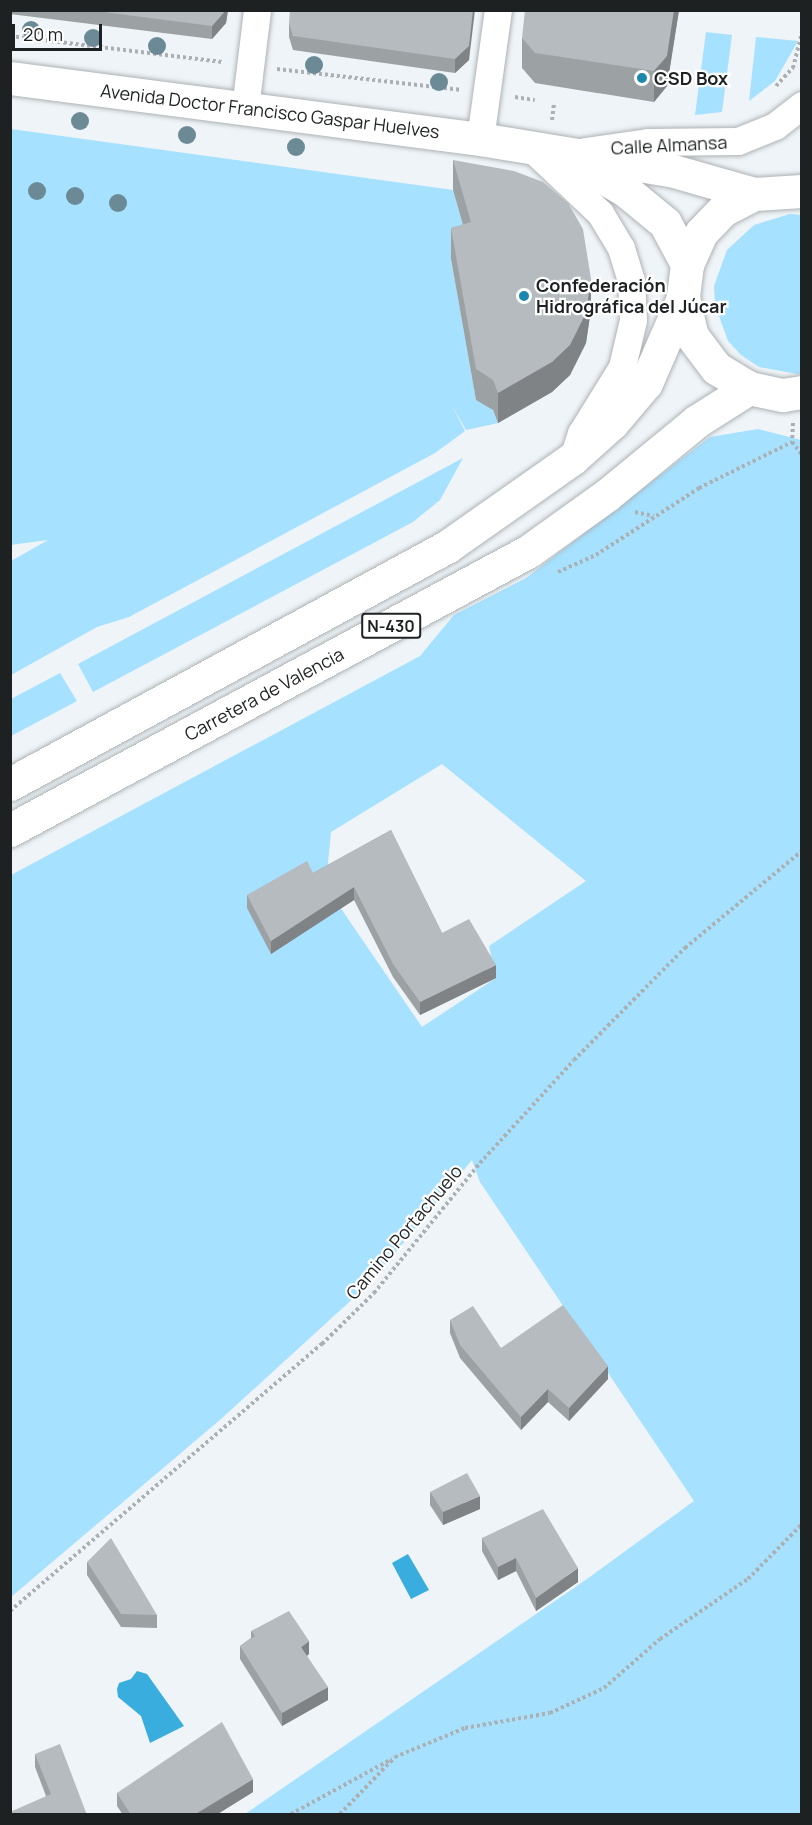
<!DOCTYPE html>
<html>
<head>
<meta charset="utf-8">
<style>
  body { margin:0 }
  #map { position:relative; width:812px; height:1825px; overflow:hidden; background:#eef4f7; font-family:Manrope,sans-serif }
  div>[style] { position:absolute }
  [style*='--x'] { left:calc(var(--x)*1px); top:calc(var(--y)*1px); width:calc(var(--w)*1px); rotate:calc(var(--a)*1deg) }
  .green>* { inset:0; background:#a6e1ff }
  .water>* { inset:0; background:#39addd }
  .path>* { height:4px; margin-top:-2px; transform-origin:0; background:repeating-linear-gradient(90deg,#abb0b2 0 3px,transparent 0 6px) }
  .roads { filter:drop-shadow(0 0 2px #adb2b5) drop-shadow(0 0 2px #adb2b5) }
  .street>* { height:27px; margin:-13.5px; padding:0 13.5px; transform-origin:13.5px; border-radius:13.5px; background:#fff }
  .secondary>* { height:33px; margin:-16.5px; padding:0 16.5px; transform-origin:16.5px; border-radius:16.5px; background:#fff }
  .primary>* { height:33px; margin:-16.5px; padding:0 16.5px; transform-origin:16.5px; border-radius:16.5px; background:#fff }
  .trees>* { width:18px; height:18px; margin:-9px; border-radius:50%; background:#6b8a96 }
  .wall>* { inset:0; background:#9ca1a3 }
  .shaded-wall>* { inset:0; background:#7f8385 }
  .building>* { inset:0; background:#b5bbbe }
  .dots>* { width:16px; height:16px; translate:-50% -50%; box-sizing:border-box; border:3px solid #fff; border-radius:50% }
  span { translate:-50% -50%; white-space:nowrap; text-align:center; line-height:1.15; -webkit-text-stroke:4.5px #fff; paint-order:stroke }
  .shield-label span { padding:2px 4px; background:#fff; border:2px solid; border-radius:4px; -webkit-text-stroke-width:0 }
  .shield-label { font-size:16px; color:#1e2122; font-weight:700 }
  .poi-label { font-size:18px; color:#1e2122; font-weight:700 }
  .left { translate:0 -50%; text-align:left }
  .street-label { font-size:18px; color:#1e2122 }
  .frame { position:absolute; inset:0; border:12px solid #1e2122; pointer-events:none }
  .scale { position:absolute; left:12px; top:24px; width:90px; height:27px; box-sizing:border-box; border:3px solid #1e2122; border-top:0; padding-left:8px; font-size:18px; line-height:21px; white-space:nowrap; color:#1e2122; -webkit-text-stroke:4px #fff; paint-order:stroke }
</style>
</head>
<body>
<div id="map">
  <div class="green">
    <i style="clip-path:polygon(706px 32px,732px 35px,722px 112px,695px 115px)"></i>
    <i style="clip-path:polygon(756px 37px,798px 41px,775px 81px,749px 101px)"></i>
    <i style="clip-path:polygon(11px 129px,453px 190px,471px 253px,451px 259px,476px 399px,493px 410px,498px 423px,466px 430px,451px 404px,465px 431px,435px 453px,129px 617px,97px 627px,11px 675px,11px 561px,48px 540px,11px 545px)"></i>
    <i style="clip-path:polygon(790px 214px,802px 215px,802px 374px,797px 374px,759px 367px,741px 355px,728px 341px,715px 305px,714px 286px,727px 250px,754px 225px)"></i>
    <i style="clip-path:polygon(evenodd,758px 429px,801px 440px,801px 1814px,245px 1814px,587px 1579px,694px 1501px,480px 1182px,472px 1160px,370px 1283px,221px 1419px,11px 1597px,11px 875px,420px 656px,454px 615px,526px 578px,710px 437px,758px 429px,442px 764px,586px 881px,489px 946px,496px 978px,422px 1027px,333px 897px,328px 863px,331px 832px,442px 764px)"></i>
    <i style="clip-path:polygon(463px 458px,440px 500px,413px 522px,93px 692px,78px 664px)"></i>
    <i style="clip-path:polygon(60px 673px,77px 701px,11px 736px,11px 699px)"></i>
  </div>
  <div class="water">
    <i style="clip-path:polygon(408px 1554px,429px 1590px,411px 1599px,392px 1563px)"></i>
    <i style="clip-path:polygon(137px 1671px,147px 1674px,184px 1726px,150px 1743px,141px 1716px,118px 1697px,117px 1689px,119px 1683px,131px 1679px)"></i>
  </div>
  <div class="path">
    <i style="--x:10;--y:36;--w:214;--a:7"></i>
    <i style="--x:277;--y:69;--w:184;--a:6.5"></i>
    <i style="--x:776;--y:86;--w:25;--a:-47"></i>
    <i style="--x:793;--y:68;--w:38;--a:-76"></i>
    <i style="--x:515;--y:97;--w:20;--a:9"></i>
    <i style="--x:552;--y:120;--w:17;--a:-83"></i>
    <i style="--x:793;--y:423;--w:19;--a:93"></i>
    <i style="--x:792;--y:442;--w:16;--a:52"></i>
    <i style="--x:635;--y:512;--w:19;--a:12"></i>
    <i style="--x:558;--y:572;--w:42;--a:-24.1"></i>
    <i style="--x:596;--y:555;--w:123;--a:-33"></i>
    <i style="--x:699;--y:488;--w:104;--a:-26.3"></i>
    <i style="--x:10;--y:1611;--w:411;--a:-40.6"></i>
    <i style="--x:322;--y:1344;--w:73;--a:-44.4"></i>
    <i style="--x:374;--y:1293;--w:168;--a:-50.8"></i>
    <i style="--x:480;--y:1163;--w:139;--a:-47.6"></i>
    <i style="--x:574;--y:1060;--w:158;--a:-45.3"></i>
    <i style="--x:685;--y:948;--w:152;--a:-39.7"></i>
    <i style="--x:291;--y:1814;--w:115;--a:-28.6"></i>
    <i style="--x:340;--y:1814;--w:79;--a:-46"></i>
    <i style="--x:395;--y:1757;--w:76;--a:-22.5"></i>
    <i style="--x:465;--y:1728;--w:86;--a:-10"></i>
    <i style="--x:550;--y:1713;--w:60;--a:-24.8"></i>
    <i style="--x:604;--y:1688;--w:74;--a:-41.2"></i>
    <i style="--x:660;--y:1639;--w:107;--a:-34.3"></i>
    <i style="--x:748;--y:1579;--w:77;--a:-45.5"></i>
  </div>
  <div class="roads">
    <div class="street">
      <i style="--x:245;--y:108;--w:99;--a:-83"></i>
      <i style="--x:480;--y:139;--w:130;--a:-82.1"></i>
      <i style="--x:530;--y:147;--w:96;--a:43.3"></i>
      <i style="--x:600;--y:213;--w:41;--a:59"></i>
      <i style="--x:621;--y:248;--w:34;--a:73"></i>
      <i style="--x:631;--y:281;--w:39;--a:87"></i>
      <i style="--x:633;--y:320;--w:48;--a:103.2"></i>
      <i style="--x:622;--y:367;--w:78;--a:121.8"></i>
      <i style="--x:581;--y:433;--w:19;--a:108"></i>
      <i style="--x:585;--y:151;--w:65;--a:-8"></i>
      <i style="--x:649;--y:142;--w:89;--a:-0.6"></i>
      <i style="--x:738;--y:141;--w:40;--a:-22"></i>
      <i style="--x:775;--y:126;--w:34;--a:-38"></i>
    </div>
    <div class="secondary">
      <i style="--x:10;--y:78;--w:474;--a:7.4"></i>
      <i style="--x:480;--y:139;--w:193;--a:9.3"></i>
      <i style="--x:670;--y:170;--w:87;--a:15.9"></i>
      <i style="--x:577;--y:162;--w:56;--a:30.3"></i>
      <i style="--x:625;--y:190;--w:52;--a:39.5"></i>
      <i style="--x:665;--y:223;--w:47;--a:61.8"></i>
    </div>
    <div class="primary">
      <i style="--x:802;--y:191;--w:48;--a:176.4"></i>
      <i style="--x:754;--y:194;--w:34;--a:153"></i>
      <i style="--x:724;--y:209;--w:33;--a:134"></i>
      <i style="--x:701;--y:233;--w:34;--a:114"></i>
      <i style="--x:687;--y:264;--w:34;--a:97"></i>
      <i style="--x:683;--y:298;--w:39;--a:77"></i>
      <i style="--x:692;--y:336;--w:40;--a:53"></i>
      <i style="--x:716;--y:368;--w:39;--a:31"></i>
      <i style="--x:749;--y:388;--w:35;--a:12"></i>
      <i style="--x:783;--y:395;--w:19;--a:-9"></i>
      <i style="--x:10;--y:784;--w:498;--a:-28.5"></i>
      <i style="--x:448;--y:546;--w:153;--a:-35.1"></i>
      <i style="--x:573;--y:458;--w:52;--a:-41.9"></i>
      <i style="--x:612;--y:423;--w:52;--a:-49.6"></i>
      <i style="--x:646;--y:383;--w:93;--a:-66.5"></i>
      <i style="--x:10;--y:830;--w:589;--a:-28.26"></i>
      <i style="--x:529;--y:551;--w:96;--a:-35.7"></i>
      <i style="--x:607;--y:495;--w:117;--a:-39.4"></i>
      <i style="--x:697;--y:421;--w:62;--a:-32.4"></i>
    </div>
  </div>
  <div class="trees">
    <i style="left:31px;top:30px"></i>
    <i style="left:93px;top:38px"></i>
    <i style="left:157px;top:46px"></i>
    <i style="left:314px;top:65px"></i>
    <i style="left:439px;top:82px"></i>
    <i style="left:80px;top:121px"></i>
    <i style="left:187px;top:135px"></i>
    <i style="left:296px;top:147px"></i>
    <i style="left:37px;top:191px"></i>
    <i style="left:75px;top:196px"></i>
    <i style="left:118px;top:203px"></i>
  </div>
  <div class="wall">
    <i style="clip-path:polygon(10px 10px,228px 10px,226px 23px,212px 39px,10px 14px)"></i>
    <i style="clip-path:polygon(679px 10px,667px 86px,654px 102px,535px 83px,522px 68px,522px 38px)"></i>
    <i style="clip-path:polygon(289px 23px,469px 60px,455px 73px,293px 50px,289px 37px)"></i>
    <i style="clip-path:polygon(453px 160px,591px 309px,586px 343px,570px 375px,552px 392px,498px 423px,493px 410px,476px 400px,451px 259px,451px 228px,463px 225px,453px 190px)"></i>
    <i style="clip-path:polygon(391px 830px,442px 933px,496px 978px,420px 1015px,393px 977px,354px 900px,271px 954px,247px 908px,247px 895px,313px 873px)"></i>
    <i style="clip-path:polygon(450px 1320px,501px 1348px,608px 1379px,569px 1421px,548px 1402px,521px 1430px,460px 1358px,450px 1333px)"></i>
    <i style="clip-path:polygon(430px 1492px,480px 1509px,443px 1525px,430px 1505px)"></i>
    <i style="clip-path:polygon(482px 1538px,578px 1582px,536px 1611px,516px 1571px,498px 1580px,482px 1551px)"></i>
    <i style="clip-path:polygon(87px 1562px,157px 1615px,157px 1628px,121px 1627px,87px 1575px)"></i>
    <i style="clip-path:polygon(251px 1631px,309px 1654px,307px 1656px,328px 1700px,282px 1726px,240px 1659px,240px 1646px,251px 1638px)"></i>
    <i style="clip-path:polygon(35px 1754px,87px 1815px,46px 1796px,35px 1767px)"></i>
    <i style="clip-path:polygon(253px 1792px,216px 1815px,123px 1815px,117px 1806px,117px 1793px)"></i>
  </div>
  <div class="shaded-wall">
    <i style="clip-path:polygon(226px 10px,228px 10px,226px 23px,212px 39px,212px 26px)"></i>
    <i style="clip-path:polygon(473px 10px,475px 10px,469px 60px,455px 73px,455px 59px)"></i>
    <i style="clip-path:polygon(674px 10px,679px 10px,667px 86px,654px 102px,654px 71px)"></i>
    <i style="clip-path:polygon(591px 279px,591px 309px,586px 343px,570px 375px,552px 392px,498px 423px,498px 393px)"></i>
    <i style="clip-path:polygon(354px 887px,354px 900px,271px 954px,271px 941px)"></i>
    <i style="clip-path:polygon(496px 965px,496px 978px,420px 1015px,420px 1002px)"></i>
    <i style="clip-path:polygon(608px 1366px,608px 1379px,569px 1421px,569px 1408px)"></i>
    <i style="clip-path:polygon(548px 1389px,548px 1402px,521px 1430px,521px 1417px)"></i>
    <i style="clip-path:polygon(480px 1496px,480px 1509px,443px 1525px,443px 1512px)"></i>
    <i style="clip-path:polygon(516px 1558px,516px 1571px,498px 1580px,498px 1567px)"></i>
    <i style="clip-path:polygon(578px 1568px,578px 1582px,536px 1611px,536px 1598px)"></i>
    <i style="clip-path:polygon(309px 1641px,309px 1654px,301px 1660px,301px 1647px)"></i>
    <i style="clip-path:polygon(328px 1687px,328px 1700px,282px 1726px,282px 1713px)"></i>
    <i style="clip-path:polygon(253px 1779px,253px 1792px,216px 1815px,194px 1815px)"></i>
  </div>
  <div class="building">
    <i style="clip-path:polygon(88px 10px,226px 10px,212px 26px)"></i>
    <i style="clip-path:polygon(290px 10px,473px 10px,469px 46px,455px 59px,293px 36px,289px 23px)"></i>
    <i style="clip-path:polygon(525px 10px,674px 10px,667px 56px,654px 71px,535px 53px,522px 38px)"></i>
    <i style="clip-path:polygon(453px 160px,514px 171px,543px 182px,568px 203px,583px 229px,591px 279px,586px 313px,570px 345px,552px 362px,498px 393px,493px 380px,476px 369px,451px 228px,471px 222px)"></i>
    <i style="clip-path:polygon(391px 830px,442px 933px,469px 919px,496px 965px,420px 1002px,393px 964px,354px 887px,271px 941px,247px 895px,307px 861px,313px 873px)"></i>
    <i style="clip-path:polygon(563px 1305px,608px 1366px,569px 1408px,548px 1389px,521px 1417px,460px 1345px,450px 1320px,473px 1306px,501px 1348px)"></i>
    <i style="clip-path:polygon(467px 1473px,480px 1496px,443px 1512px,430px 1492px)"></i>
    <i style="clip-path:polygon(543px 1509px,578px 1568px,536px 1598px,516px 1558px,498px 1567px,482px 1538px)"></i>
    <i style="clip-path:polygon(111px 1538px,157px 1615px,121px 1614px,87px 1562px)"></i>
    <i style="clip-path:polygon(289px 1611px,309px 1641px,301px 1647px,328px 1687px,282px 1713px,240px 1646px,255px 1636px,251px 1631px)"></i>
    <i style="clip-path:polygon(222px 1722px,253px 1779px,194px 1815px,131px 1815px,117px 1793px)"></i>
    <i style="clip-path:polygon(60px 1744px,87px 1815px,10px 1815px,10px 1812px,51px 1794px,35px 1754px)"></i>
  </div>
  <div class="dots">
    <i style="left:642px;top:78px;background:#1d86ae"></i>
    <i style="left:524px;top:296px;background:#1d86ae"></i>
  </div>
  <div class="shield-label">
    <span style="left:391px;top:626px">N-430</span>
  </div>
  <div class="poi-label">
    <span class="left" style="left:654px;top:78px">CSD Box</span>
    <span class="left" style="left:536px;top:296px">Confederación<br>Hidrográfica del Júcar</span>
  </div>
  <div class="street-label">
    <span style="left:270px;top:111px;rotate:7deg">Avenida Doctor Francisco Gaspar Huelves</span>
    <span style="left:669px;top:145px;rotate:-3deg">Calle Almansa</span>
    <span style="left:264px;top:694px;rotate:-28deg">Carretera de Valencia</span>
    <span style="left:404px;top:1232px;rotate:-50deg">Camino Portachuelo</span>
  </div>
  <div class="frame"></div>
  <div class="scale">20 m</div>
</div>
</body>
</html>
